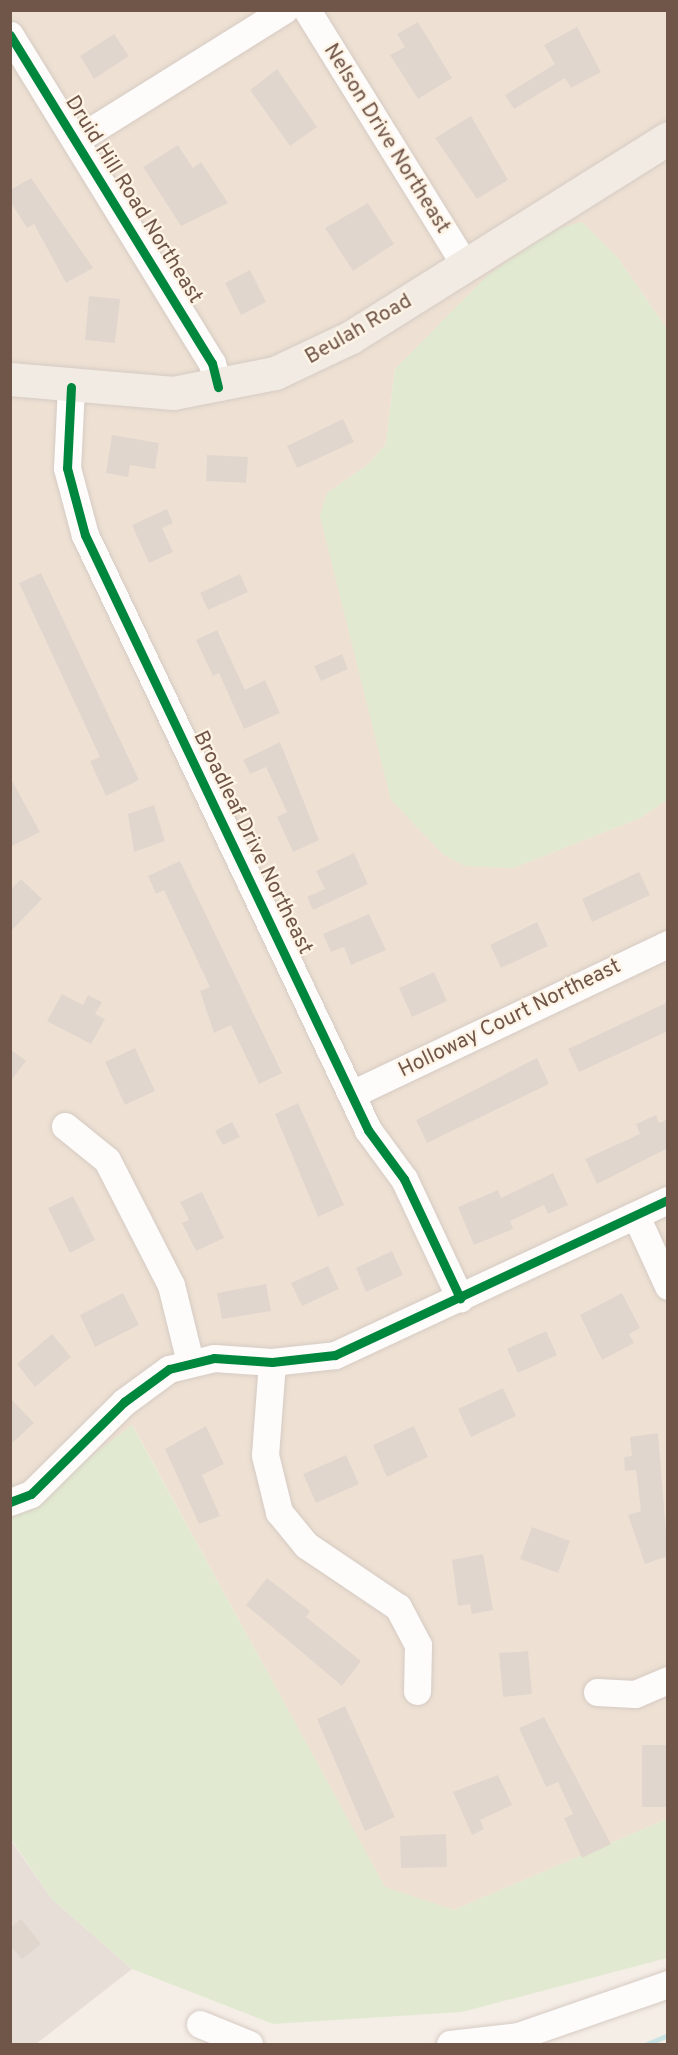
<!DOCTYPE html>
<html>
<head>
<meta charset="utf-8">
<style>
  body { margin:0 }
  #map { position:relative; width:678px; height:2055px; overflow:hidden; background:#f5eee6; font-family:Overpass,sans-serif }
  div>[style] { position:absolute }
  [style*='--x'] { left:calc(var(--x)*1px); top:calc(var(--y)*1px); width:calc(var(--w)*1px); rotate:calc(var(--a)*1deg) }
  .residential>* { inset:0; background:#eee1d3 }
  .industrial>* { inset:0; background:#e6ded7 }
  .green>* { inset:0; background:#e1ead1 }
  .stream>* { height:5px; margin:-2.5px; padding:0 2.5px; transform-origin:2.5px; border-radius:2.5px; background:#c9e3e4 }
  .building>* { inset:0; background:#e1d6ce }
  .roads { filter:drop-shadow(0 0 2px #d6cbc4) drop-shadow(0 0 2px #d6cbc4) }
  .minor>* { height:27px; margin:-13.5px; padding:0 13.5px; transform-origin:13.5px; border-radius:13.5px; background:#fefcfb }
  .major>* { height:33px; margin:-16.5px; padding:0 16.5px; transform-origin:16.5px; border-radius:16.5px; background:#f1ebe3 }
  .cycleway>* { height:9px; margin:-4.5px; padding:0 4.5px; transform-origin:4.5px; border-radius:4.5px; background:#00873e }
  span { translate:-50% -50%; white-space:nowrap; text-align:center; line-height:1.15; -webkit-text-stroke:4.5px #fef4e6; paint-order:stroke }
  .street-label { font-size:21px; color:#705549 }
  .frame { position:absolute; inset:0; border:12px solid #705549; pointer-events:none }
</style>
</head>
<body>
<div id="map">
  <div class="residential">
    <i style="clip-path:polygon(11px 11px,667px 11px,667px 329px,617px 257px,395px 369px,386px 444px,369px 464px,327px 493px,513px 868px,640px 818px,667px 800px,667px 1819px,454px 1910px,385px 1888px,133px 1426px,11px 1518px)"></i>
  </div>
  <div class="industrial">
    <i style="clip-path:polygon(10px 1839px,52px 1899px,132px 1969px,36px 2044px,11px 2044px)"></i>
  </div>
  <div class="green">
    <i style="clip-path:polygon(582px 222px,617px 257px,667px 329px,667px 800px,640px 818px,513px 868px,465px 866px,444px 855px,391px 800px,320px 516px,327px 493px,369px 464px,386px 444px,395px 369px,489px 274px,556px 229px)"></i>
    <i style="clip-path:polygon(132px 1425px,385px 1887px,454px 1910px,667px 1819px,667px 1958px,462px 2012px,273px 2024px,132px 1969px,52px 1899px,11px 1839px,11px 1518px)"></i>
  </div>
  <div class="stream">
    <i style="--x:647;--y:2044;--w:23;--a:-23"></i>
  </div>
  <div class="building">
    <i style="clip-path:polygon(418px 22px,452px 78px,418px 99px,390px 55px,405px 47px,397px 34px)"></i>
    <i style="clip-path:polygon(577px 27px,601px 72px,571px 88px,565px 78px,514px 109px,505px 95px,555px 64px,544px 45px)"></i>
    <i style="clip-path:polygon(114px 34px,129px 56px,94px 79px,80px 56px)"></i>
    <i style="clip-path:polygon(277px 69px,317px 127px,290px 146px,250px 90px)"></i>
    <i style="clip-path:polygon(471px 116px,508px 180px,477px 199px,435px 138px)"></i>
    <i style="clip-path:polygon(178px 145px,193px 168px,201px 162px,228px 203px,181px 226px,143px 167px)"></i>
    <i style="clip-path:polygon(31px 178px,93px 268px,66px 283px,34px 224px,27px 228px,10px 201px,10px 190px)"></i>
    <i style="clip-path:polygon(368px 203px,394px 244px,353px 271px,325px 228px)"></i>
    <i style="clip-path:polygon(250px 270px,266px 302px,241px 315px,225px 283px)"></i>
    <i style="clip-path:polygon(89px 296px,120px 299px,115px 343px,85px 340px)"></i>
    <i style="clip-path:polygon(343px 419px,354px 442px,297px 468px,287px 446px)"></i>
    <i style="clip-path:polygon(112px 435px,159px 443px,155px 469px,130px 465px,128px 477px,106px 473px)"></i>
    <i style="clip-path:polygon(207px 455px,248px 457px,246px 483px,206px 481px)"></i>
    <i style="clip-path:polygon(167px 509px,173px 523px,162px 528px,173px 552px,149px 563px,132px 525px)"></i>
    <i style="clip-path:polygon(41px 573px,139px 780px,106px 796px,90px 761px,100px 757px,19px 583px)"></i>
    <i style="clip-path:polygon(240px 574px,248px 592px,208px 610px,200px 593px)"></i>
    <i style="clip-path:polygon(217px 630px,245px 690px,265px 680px,280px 713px,244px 729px,219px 673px,213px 676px,196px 640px)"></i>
    <i style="clip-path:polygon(342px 654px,348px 669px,321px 681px,314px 666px)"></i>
    <i style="clip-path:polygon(280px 742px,319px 840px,293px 852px,277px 817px,287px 812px,266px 767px,250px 774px,243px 760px)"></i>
    <i style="clip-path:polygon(10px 777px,40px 832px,10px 847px)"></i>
    <i style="clip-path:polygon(154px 805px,165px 841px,134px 852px,128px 814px)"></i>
    <i style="clip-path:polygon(354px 853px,368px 884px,313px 910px,307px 897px,325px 889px,316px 871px)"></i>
    <i style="clip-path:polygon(180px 861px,282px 1073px,259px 1084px,231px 1025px,214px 1033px,200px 991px,210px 987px,164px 890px,156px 894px,148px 876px)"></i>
    <i style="clip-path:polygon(639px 872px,650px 895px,592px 922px,582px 899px)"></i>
    <i style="clip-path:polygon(21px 879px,42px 899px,10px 932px,10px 890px)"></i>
    <i style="clip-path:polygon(369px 914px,386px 950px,351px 965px,344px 947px,331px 952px,323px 934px)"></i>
    <i style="clip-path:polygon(537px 922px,548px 946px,501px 968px,490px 945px)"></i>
    <i style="clip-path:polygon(434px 972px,447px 1001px,412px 1017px,399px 988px)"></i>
    <i style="clip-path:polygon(62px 994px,83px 1005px,88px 995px,102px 1002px,95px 1014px,105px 1019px,91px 1044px,47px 1021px)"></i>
    <i style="clip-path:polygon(668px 1002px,668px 1031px,579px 1072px,568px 1049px)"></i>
    <i style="clip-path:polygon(135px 1048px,155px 1091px,125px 1105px,105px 1062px)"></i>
    <i style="clip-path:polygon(10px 1049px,26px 1061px,10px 1082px)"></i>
    <i style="clip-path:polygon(537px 1058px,549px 1084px,427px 1143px,416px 1120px)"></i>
    <i style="clip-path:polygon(298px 1103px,344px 1205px,318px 1217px,275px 1114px)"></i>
    <i style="clip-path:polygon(656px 1115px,659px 1123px,668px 1119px,668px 1148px,597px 1184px,585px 1159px,640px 1134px,636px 1124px)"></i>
    <i style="clip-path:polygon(232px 1122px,240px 1137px,223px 1145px,215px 1131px)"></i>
    <i style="clip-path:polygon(553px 1173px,568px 1205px,548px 1214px,544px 1205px,510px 1221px,513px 1229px,474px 1245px,458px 1207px,498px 1190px,501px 1198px)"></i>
    <i style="clip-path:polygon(202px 1192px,224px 1238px,196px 1251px,182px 1223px,189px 1220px,180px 1202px)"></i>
    <i style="clip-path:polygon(73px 1196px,95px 1240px,70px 1253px,48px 1208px)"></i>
    <i style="clip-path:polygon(392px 1251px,403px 1275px,366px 1292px,356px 1268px)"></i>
    <i style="clip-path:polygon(328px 1266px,339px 1289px,302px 1306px,291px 1283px)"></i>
    <i style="clip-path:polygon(266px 1284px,271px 1311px,222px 1319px,217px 1293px)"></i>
    <i style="clip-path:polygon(123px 1293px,139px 1325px,95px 1347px,80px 1315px)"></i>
    <i style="clip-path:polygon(622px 1293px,640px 1328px,629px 1334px,634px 1343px,602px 1360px,580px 1315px)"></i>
    <i style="clip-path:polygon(546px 1331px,557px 1355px,518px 1373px,507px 1349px)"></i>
    <i style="clip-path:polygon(52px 1334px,71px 1357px,35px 1387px,17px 1364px)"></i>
    <i style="clip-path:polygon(503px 1388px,516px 1416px,471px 1437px,458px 1409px)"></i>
    <i style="clip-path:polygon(10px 1398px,34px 1423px,10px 1445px)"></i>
    <i style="clip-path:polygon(206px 1426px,224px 1464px,202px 1475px,220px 1516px,199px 1524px,165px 1449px)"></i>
    <i style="clip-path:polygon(414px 1426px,428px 1457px,387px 1477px,373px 1445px)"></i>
    <i style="clip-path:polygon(658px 1433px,668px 1556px,645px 1564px,628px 1515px,641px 1511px,636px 1470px,625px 1471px,624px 1457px,632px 1456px,630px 1437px)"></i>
    <i style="clip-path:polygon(346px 1455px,359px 1484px,316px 1503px,303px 1474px)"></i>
    <i style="clip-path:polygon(532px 1527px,570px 1541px,558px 1573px,520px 1559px)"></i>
    <i style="clip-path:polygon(483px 1554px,493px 1610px,472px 1614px,470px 1604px,458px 1606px,452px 1560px)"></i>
    <i style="clip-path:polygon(267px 1578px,310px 1611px,306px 1617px,361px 1661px,342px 1686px,246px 1605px)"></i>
    <i style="clip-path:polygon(528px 1651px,532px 1694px,503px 1697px,499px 1653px)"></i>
    <i style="clip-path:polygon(345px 1706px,395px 1817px,365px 1831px,317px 1719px)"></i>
    <i style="clip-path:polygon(544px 1717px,611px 1844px,582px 1858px,564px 1818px,573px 1814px,558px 1782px,546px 1787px,519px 1728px)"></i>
    <i style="clip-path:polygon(642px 1745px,668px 1745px,668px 1807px,642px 1807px)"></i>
    <i style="clip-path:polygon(498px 1775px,512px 1805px,480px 1820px,484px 1829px,472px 1835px,453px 1792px)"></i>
    <i style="clip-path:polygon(446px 1834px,447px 1867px,401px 1868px,400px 1836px)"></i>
    <i style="clip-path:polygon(21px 1919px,41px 1944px,22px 1959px,10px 1945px,10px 1928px)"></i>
  </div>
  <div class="roads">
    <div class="minor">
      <i style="--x:307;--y:10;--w:301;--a:58.2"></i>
      <i style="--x:10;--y:35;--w:385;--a:58.4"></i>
      <i style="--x:212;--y:363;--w:25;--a:76"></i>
      <i style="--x:76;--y:140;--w:245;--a:-32"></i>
      <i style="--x:71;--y:387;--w:81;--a:92.8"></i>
      <i style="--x:67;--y:468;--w:69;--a:75"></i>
      <i style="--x:85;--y:535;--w:659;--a:64.56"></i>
      <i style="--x:368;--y:1130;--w:61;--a:53.7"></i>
      <i style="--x:404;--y:1179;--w:132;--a:64.8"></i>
      <i style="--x:352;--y:1094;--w:350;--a:-25.4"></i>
      <i style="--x:65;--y:1126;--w:54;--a:39"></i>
      <i style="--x:107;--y:1160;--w:140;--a:62.9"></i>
      <i style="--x:171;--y:1285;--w:79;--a:76.1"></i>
      <i style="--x:636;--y:1216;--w:77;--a:65.4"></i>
      <i style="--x:272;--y:1362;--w:93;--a:94.3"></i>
      <i style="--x:265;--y:1455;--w:59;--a:76.2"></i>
      <i style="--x:279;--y:1512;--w:43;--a:50.7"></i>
      <i style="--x:306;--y:1545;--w:111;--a:34"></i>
      <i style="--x:398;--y:1607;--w:43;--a:62.2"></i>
      <i style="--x:418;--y:1645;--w:46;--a:91.2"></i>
      <i style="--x:10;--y:1502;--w:22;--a:-21"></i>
      <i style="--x:31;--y:1494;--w:131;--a:-44.7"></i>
      <i style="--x:124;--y:1402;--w:56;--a:-36.3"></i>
      <i style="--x:169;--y:1369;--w:46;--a:-13.7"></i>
      <i style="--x:214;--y:1358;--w:58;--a:3.9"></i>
      <i style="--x:272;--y:1362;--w:63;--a:-6.3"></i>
      <i style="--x:335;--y:1355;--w:367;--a:-25"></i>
      <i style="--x:597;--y:1692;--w:38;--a:3"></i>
      <i style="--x:635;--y:1694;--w:36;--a:-23"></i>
      <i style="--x:200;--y:2024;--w:53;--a:22.2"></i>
      <i style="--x:450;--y:2044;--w:68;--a:-6.7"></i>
      <i style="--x:518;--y:2036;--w:159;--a:-19.1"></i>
    </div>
    <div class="major">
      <i style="--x:10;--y:379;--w:164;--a:4.9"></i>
      <i style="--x:173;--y:393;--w:104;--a:-11.1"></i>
      <i style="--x:275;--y:373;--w:84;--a:-25.3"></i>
      <i style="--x:351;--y:337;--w:374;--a:-32.1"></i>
    </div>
  </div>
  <div class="cycleway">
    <i style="--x:10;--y:35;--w:385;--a:58.4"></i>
    <i style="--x:212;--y:363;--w:25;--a:76"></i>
    <i style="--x:71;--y:387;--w:81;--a:92.8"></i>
    <i style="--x:67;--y:468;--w:69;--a:75"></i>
    <i style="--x:85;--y:535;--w:659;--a:64.56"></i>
    <i style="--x:368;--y:1130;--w:61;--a:53.7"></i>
    <i style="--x:404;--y:1179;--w:132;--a:64.8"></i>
    <i style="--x:10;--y:1502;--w:22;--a:-21"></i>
    <i style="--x:31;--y:1494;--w:131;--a:-44.7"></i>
    <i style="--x:124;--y:1402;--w:56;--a:-36.3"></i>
    <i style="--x:169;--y:1369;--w:46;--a:-13.7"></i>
    <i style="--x:214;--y:1358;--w:58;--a:3.9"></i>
    <i style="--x:272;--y:1362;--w:63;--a:-6.3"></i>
    <i style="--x:335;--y:1355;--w:367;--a:-25"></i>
  </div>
  <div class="street-label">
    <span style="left:386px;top:139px;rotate:58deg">Nelson Drive Northeast</span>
    <span style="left:133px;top:200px;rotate:58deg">Druid Hill Road Northeast</span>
    <span style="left:359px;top:330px;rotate:-30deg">Beulah Road</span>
    <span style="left:252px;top:843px;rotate:64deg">Broadleaf Drive Northeast</span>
    <span style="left:510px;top:1019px;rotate:-26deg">Holloway Court Northeast</span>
  </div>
  <div class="frame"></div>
</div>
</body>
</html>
